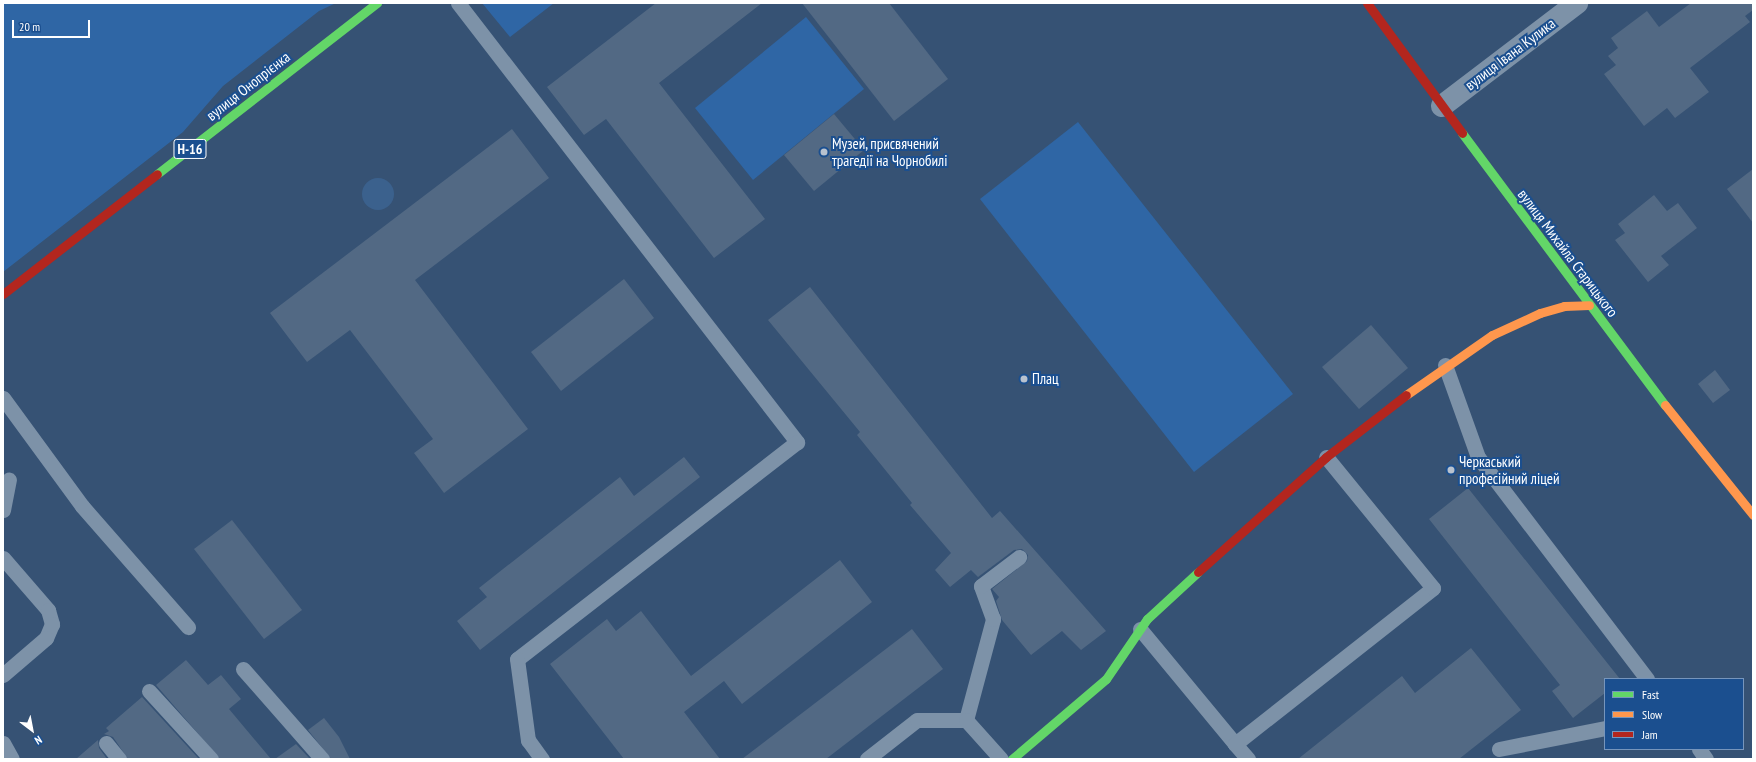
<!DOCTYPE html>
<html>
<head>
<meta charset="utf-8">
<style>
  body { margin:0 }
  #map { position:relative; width:1756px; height:762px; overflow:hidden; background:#365274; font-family:"PT Sans Narrow",sans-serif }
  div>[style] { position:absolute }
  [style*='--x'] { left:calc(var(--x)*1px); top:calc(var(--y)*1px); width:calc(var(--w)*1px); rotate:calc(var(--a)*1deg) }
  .green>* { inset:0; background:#2f66a5 }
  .water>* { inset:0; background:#3b618d }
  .round { border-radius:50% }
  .building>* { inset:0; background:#526984 }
  .lane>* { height:15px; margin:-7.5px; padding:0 7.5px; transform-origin:7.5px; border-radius:7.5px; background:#7d92a8 }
  .street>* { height:22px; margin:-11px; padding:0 11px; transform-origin:11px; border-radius:11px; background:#7d92a8 }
  .fast>* { height:9px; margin:-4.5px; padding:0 4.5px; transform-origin:4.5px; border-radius:4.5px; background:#63d668 }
  .slow>* { height:9px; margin:-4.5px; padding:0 4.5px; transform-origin:4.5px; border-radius:4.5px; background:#ff974d }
  .jam>* { height:9px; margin:-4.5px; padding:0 4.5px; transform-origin:4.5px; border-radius:4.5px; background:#b3261e }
  .dots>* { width:11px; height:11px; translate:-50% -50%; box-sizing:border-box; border:2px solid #1b4f8f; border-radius:50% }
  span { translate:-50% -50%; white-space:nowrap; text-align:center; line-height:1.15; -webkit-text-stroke:4px #1b4f8f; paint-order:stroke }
  .shield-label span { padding:1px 3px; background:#1b4f8f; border:1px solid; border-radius:3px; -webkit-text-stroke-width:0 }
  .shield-label { font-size:14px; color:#fff; font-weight:700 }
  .street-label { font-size:15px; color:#fff }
  .poi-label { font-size:15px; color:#fff }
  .left { translate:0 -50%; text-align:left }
  .frame { position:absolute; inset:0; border:4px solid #fff; pointer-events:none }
  .legend { position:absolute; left:1604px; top:678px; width:140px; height:72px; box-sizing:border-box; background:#1b4f8f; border:1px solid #7695bc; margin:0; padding:5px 7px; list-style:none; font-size:12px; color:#fff }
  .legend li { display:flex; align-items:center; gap:8px; height:20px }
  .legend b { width:20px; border:1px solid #7695bc }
  .north { position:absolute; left:12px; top:710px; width:40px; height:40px; -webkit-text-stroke:3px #1b4f8f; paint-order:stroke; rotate:148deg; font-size:11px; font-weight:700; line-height:16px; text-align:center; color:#fff }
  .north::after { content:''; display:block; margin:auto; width:14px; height:18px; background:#fff; clip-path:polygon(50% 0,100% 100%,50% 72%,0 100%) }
  .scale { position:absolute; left:12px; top:20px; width:78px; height:18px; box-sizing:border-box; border:2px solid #fff; border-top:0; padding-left:5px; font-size:12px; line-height:14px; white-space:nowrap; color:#fff; -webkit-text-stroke:3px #1b4f8f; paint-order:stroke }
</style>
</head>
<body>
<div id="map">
  <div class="green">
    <i style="clip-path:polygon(3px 3px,336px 3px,319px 11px,223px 86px,183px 132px,3px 272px)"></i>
    <i style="clip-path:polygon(482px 3px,554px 3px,510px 37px)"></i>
    <i style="clip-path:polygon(806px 17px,864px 89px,753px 180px,695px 108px)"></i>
    <i style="clip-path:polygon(1078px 122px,1293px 394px,1194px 472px,980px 199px)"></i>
  </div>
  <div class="water">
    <i class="round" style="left:362px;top:178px;width:32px;height:32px"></i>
  </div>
  <div class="building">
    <i style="clip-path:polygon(656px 3px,762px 3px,659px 83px,765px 219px,714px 258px,606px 119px,584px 135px,547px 87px)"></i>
    <i style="clip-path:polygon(802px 3px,889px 3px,948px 79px,894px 121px)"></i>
    <i style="clip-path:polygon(1691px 3px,1753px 3px,1753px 10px,1745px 16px,1750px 22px,1690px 68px,1709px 92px,1675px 118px,1667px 108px,1644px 126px,1604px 74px,1616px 65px,1608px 56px,1618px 48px,1611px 38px,1647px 11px,1659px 27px)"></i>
    <i style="clip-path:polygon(834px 114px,864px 150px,814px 191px,784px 155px)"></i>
    <i style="clip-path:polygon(512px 129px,549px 178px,415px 280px,528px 429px,444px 493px,414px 453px,433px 439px,350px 330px,307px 362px,270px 313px)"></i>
    <i style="clip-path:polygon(1753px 169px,1753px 223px,1727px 189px)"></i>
    <i style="clip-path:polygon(1654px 195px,1667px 211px,1678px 203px,1697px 228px,1661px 256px,1669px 265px,1648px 282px,1615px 240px,1625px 233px,1618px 224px)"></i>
    <i style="clip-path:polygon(624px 279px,654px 318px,561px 391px,531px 352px)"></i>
    <i style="clip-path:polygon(810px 287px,992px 518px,1000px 511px,1106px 631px,1081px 650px,1062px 631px,1031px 655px,1002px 620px,996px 601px,999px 597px,992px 589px,1027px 561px,1028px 555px,1022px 549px,1014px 550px,978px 577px,971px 570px,950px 587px,935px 570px,951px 553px,910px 505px,912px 503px,857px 435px,860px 432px,768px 320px)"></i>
    <i style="clip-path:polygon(1371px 325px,1408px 368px,1359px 409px,1322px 367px)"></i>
    <i style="clip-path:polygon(1715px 370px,1730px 390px,1713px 403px,1698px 384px)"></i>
    <i style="clip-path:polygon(684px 457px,700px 477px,480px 650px,457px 621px,487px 597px,479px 588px,620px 477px,634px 496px)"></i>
    <i style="clip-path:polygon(1468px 488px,1620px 679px,1605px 679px,1605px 693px,1573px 718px,1552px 691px,1560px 685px,1429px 519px)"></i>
    <i style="clip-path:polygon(232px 520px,302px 610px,264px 639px,194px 549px)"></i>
    <i style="clip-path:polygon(840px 560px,872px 602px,742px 704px,724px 681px,684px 712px,720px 759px,624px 759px,550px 664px,607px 619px,616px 631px,641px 611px,691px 676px)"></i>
    <i style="clip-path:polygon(912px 629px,943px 669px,826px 759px,742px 759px)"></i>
    <i style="clip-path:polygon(1471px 648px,1521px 710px,1459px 759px,1298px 759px,1402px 676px,1415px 693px)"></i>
    <i style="clip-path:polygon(186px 660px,208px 685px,221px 675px,241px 699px,229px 709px,271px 759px,220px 759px,156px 685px)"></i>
    <i style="clip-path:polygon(142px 697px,199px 759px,128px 759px,113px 737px,104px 734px,109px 731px,106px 728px)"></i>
    <i style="clip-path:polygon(324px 718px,339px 737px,350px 759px,331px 759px,308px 730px)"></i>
    <i style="clip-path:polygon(98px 740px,99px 748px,107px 759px,76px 759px)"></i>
    <i style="clip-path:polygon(296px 744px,310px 759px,275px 759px)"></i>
  </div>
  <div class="lane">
    <i style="--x:458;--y:3;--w:555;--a:52.32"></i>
    <i style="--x:797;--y:442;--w:354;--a:142.2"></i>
    <i style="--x:517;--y:659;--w:82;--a:82.3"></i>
    <i style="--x:528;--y:740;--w:24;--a:54"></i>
    <i style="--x:1445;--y:365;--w:98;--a:70.3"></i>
    <i style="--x:1478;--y:457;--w:279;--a:52.7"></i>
    <i style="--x:3;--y:398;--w:134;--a:53.8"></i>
    <i style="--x:82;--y:506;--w:161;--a:48.8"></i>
    <i style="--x:3;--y:510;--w:31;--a:-79"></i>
    <i style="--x:3;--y:558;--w:69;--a:49.1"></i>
    <i style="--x:48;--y:610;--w:15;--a:74"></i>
    <i style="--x:52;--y:624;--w:15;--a:113"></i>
    <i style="--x:46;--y:638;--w:57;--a:139.3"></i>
    <i style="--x:1140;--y:629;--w:149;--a:50.4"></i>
    <i style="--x:243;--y:669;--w:120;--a:48.7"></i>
    <i style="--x:149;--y:691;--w:92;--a:47.6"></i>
    <i style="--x:966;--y:720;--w:105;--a:-75"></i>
    <i style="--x:993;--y:619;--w:35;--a:-110"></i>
    <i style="--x:981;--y:586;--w:48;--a:-37.3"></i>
    <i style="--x:3;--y:743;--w:18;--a:61"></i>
    <i style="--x:106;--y:743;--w:21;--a:51"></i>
    <i style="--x:1499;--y:749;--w:108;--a:-11.2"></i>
    <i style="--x:1699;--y:749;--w:12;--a:55"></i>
    <i style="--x:867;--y:759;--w:63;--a:-38"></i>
    <i style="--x:917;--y:720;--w:49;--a:0"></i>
    <i style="--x:966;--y:720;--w:52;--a:48.1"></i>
    <i style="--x:1248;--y:759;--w:20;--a:-131"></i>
    <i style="--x:1235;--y:744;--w:252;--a:-38.2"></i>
    <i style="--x:1433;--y:588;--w:169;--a:-129.2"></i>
  </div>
  <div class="street">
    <i style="--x:1442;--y:106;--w:170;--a:-37.3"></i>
  </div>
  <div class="fast">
    <i style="--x:1462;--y:133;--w:339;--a:53.3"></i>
    <i style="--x:157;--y:174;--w:279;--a:-37.9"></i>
    <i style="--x:1012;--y:759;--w:123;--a:-40.4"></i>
    <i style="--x:1106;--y:679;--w:73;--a:-55.7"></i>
    <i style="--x:1147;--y:619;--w:69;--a:-42.7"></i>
  </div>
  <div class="slow">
    <i style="--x:1406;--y:395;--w:105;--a:-34.9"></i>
    <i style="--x:1492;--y:335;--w:53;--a:-24.6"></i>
    <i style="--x:1540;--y:313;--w:25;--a:-16"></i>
    <i style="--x:1564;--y:306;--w:25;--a:-2"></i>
    <i style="--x:1665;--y:405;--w:141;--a:51.3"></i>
  </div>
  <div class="jam">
    <i style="--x:1367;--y:3;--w:161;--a:53.8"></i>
    <i style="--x:3;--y:294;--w:195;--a:-37.9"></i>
    <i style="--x:1198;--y:572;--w:172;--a:-41.9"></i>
    <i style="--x:1326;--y:457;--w:101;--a:-37.8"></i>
  </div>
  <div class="dots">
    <i style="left:824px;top:152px;background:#b9c2ce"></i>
    <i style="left:1024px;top:379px;background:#b9c2ce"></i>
    <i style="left:1451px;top:470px;background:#b9c2ce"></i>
  </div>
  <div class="shield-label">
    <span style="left:190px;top:149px">Н-16</span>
  </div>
  <div class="street-label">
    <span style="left:1510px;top:54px;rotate:-37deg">вулиця Івана Кулика</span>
    <span style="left:248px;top:86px;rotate:-38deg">вулиця Онопрієнка</span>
    <span style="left:1568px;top:253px;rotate:53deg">вулиця Михайла Старицького</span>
  </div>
  <div class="poi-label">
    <span class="left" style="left:832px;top:152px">Музей, присвячений<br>трагедії на Чорнобилі</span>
    <span class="left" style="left:1032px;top:379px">Плац</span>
    <span class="left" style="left:1459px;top:470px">Черкаський<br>професійний ліцей</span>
  </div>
  <div class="frame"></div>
  <ul class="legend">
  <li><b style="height:5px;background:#63d668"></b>Fast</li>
  <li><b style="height:5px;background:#ff974d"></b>Slow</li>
  <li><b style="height:5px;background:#b3261e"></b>Jam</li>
  </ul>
  <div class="north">N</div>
  <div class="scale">20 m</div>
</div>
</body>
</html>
